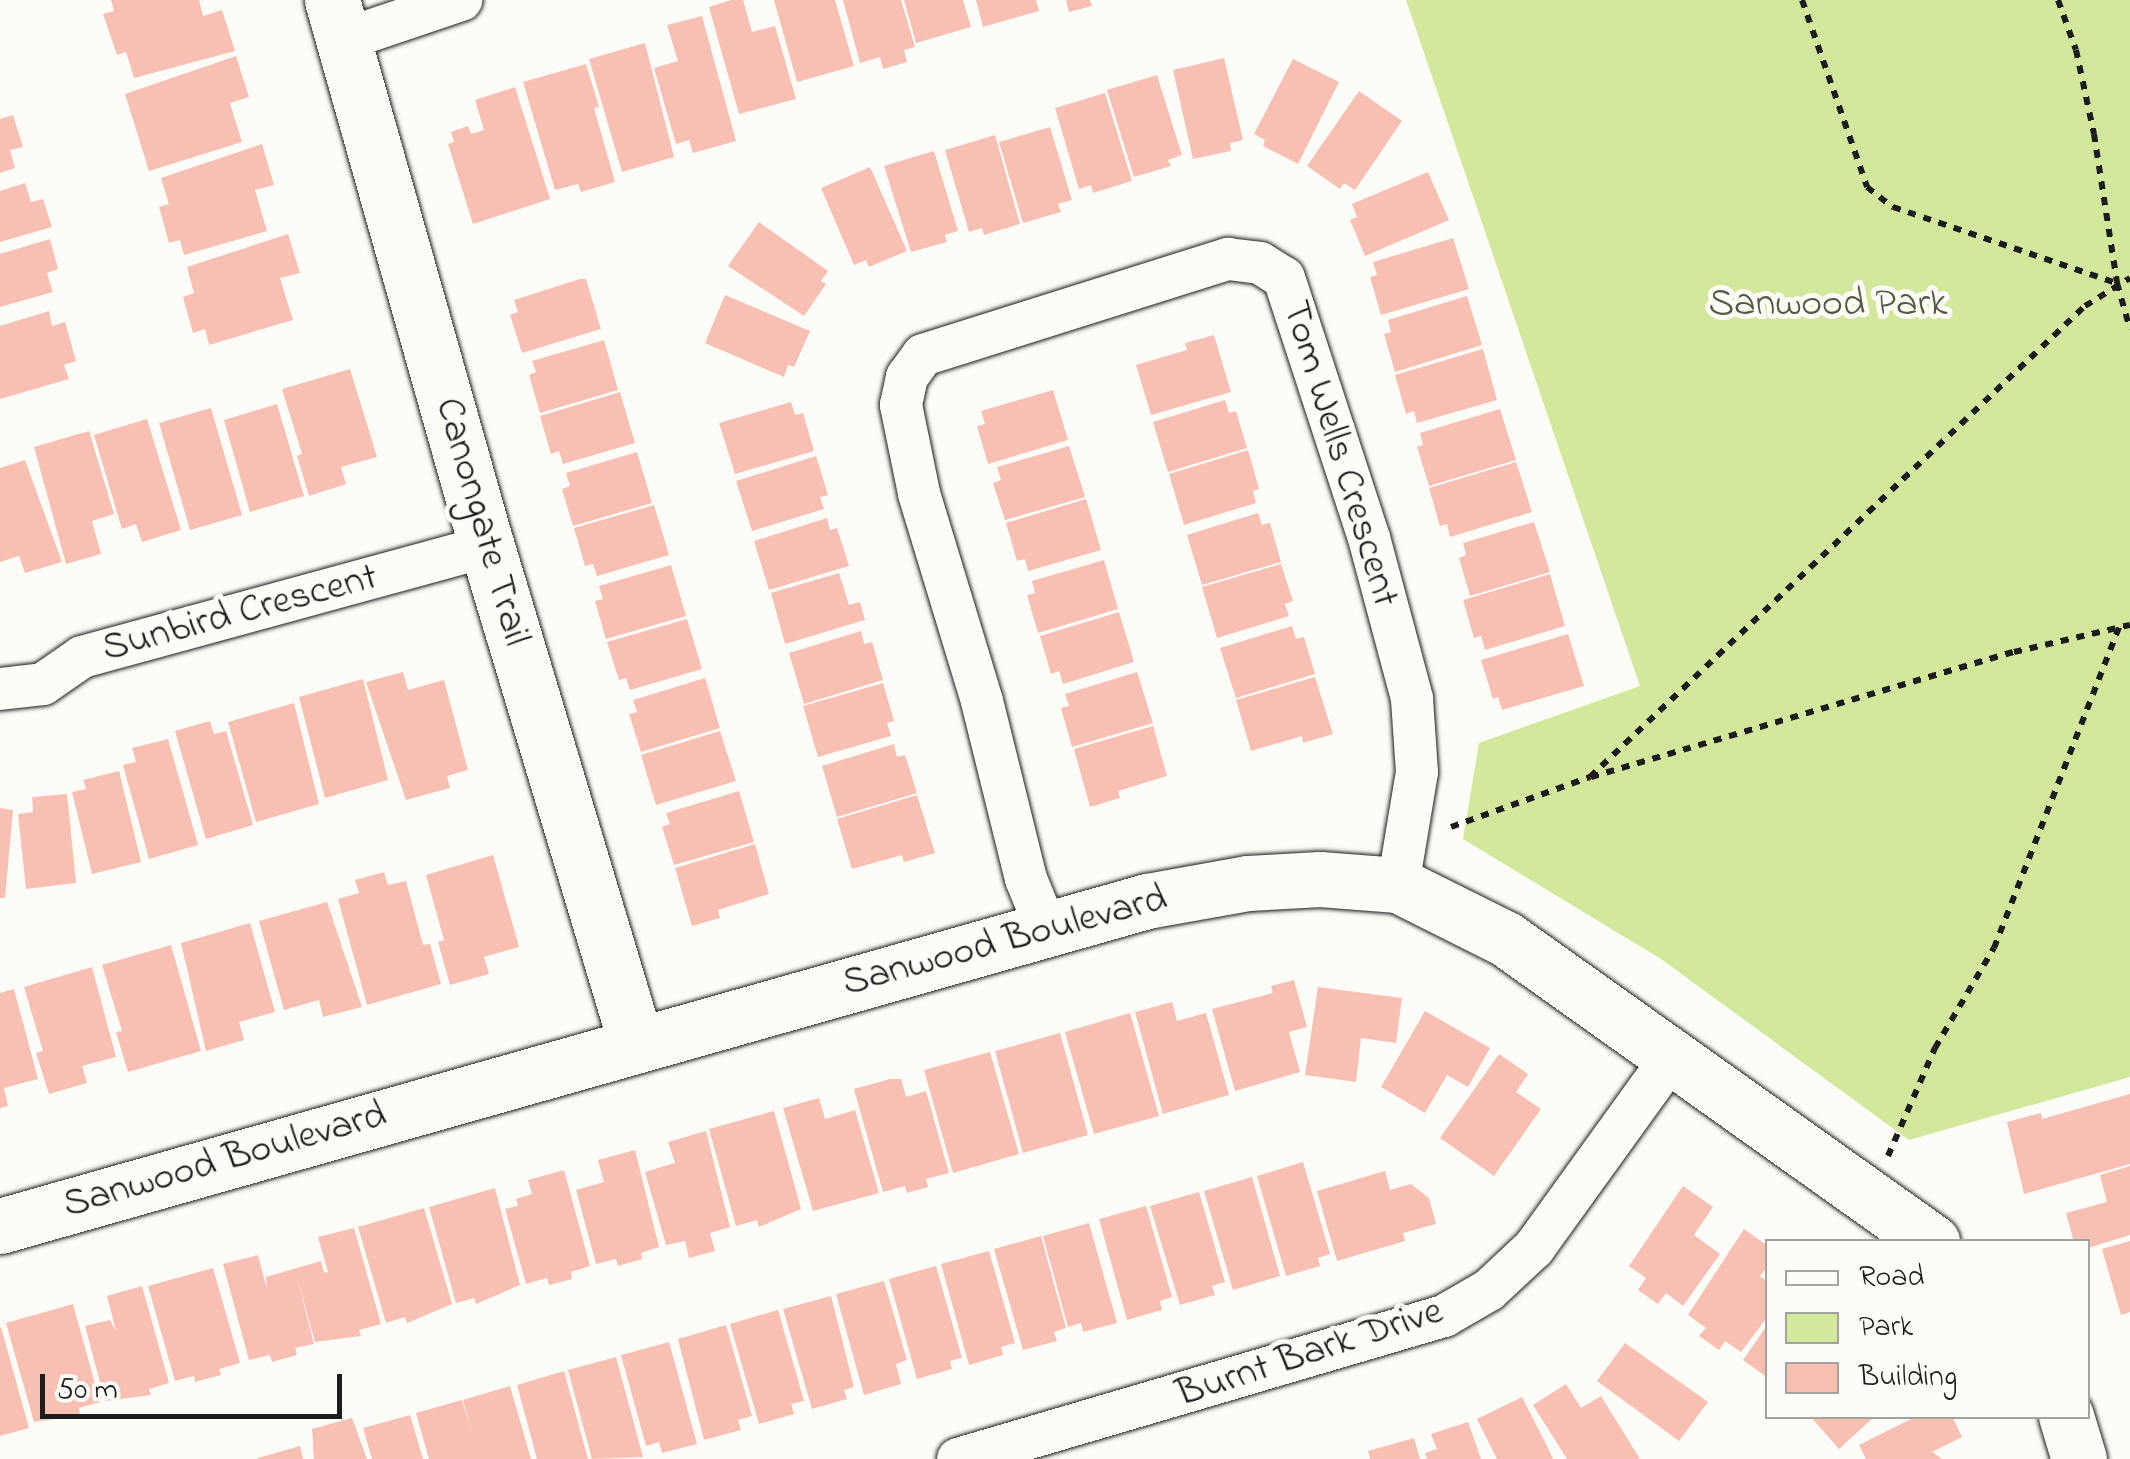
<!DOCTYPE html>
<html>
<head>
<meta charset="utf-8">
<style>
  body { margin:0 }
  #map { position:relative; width:2130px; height:1459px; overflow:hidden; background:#fdfcf7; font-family:"Indie Flower",sans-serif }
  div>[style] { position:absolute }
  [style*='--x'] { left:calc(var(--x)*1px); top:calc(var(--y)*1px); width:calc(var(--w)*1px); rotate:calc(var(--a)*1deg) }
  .green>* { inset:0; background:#d2e89c }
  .building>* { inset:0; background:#fabfb3 }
  .path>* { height:6px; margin-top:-3px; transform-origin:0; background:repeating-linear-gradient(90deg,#1c1c1c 0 8px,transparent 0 16px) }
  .roads { filter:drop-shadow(0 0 2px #1c1c1c) drop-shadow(0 0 2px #1c1c1c) }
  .minor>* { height:42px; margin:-21px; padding:0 21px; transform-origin:21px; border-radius:21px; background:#fdfcf7 }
  .tertiary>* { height:55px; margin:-27.5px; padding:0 27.5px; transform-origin:27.5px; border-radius:27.5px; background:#fdfcf7 }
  span { translate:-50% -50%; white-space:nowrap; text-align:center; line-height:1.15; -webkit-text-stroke:10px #fdfcf7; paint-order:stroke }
  .park-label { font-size:40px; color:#535942 }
  .street-label { font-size:40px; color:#1c1c1c }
  .legend { position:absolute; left:1765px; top:1239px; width:325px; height:180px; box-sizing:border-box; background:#fdfcf7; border:2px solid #a3a29f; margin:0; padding:12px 18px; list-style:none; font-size:30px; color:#1c1c1c }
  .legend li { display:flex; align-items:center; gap:20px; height:50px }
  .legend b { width:50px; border:2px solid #a3a29f }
  .scale { position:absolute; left:40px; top:1374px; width:302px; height:45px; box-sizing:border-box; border:5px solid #1c1c1c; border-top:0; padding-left:12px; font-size:30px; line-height:35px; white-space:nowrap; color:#1c1c1c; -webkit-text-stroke:8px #fdfcf7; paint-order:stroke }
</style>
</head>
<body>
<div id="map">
  <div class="green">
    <i style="clip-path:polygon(1406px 0,2130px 0,2130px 1077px,1909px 1140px,1661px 959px,1463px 839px,1479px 743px,1640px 686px)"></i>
  </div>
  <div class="building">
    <i style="clip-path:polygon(111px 0,199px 0,203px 16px,222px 10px,235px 51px,134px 78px,126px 52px,117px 55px,103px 14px,114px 11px)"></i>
    <i style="clip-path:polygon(731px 0,743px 0,752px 32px,775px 26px,796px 99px,739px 114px,709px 7px)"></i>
    <i style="clip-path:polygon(774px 0,835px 0,854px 66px,797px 82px)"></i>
    <i style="clip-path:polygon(843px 0,901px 0,915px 47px,904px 50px,907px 62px,883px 69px,880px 57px,860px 63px)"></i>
    <i style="clip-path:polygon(904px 0,963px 0,971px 27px,916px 43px)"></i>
    <i style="clip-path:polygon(976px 0,1036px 0,1039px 11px,983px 27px)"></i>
    <i style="clip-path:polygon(1066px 0,1090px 0,1092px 6px,1069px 12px)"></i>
    <i style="clip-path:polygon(702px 16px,736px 141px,693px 153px,689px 140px,676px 144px,654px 68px,678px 61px,667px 25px)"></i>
    <i style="clip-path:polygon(645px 43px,674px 157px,622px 172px,589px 59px)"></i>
    <i style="clip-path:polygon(236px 56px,249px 97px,230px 103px,242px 142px,149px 171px,125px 94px)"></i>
    <i style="clip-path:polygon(1224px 58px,1243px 140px,1230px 143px,1231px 151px,1193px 159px,1173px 70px)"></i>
    <i style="clip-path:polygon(1293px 59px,1339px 82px,1298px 164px,1263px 146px,1265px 140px,1254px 134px)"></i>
    <i style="clip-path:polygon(586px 64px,599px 107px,594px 108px,615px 182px,581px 192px,578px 184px,555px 190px,523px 82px)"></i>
    <i style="clip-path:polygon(1157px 75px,1182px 155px,1168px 160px,1171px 166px,1134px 177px,1107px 90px)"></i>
    <i style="clip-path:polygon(515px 87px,550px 199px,473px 224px,448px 144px,454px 142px,451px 132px,468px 126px,471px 134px,484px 130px,475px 100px)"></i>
    <i style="clip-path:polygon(1359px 91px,1402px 121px,1355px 190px,1344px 183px,1340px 189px,1307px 166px)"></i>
    <i style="clip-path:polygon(1105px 93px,1132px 181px,1093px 193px,1091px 185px,1079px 189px,1055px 108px)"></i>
    <i style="clip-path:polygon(13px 115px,23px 147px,10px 150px,15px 168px,0 173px,0 119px)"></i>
    <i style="clip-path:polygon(1050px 127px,1072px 200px,1058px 204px,1061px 212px,1023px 223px,999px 142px)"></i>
    <i style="clip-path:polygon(995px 135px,1020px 224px,984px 235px,982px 228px,969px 232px,945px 150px)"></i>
    <i style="clip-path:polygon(262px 144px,274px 185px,255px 190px,267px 231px,184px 255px,180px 240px,169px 243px,159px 207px,169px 204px,161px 178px)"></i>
    <i style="clip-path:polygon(934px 151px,958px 231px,945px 235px,947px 242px,911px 252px,884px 166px)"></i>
    <i style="clip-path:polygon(870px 167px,907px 251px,869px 267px,866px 260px,854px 265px,821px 188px)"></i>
    <i style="clip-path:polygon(1428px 172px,1449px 220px,1365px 256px,1350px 220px,1357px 217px,1352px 204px)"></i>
    <i style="clip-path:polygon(25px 183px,31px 202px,43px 199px,52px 227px,0 242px,0 191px)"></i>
    <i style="clip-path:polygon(759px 222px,828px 271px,821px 281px,826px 284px,804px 316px,728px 266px)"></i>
    <i style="clip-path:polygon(288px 234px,300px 273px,280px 278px,293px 320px,209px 345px,205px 329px,193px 333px,183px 297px,194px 293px,187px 267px)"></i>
    <i style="clip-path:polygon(1453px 238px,1469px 289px,1381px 315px,1370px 277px,1377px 275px,1373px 262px)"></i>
    <i style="clip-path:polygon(50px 239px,58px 269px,47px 273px,53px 292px,0 307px,0 254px)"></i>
    <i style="clip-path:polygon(580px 279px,586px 279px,601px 329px,522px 353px,510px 315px,518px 312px,514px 300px)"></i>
    <i style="clip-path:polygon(725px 295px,810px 331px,794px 367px,788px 365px,784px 377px,705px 343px)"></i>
    <i style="clip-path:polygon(1467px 296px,1482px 345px,1395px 372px,1384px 334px,1391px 332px,1388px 320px)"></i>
    <i style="clip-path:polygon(49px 311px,52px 326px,65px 322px,76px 361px,64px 365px,69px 379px,0 399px,0 326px)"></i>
    <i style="clip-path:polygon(1214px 335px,1231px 392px,1151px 415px,1136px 365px,1187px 350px,1185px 343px)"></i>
    <i style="clip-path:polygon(604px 340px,618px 390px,540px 413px,529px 375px,536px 372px,532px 361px)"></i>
    <i style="clip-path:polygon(1483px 349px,1497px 400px,1417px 423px,1414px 411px,1406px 414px,1395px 375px)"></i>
    <i style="clip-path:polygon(350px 369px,377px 457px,341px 467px,346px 484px,309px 496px,297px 456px,302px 454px,282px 389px)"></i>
    <i style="clip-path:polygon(1053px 390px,1068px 440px,988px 464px,977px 426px,985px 424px,981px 411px)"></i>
    <i style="clip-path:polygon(620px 392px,635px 443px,563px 464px,559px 451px,551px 454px,540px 416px)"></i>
    <i style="clip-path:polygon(1225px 400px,1229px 413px,1236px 411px,1247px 448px,1168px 472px,1153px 422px)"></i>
    <i style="clip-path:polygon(791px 402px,795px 415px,803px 413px,814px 451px,735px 474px,719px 423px)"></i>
    <i style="clip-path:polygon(277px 404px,304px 496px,250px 512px,224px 420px)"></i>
    <i style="clip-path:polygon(211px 408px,242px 515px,190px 530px,159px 423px)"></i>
    <i style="clip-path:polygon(1500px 409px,1516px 460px,1429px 486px,1417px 447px,1423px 445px,1420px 433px)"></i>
    <i style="clip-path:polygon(147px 419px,181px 530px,142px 542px,136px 524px,122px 529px,94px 435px)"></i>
    <i style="clip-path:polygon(89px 431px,114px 514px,92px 521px,101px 554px,66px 564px,34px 447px)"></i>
    <i style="clip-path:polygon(1069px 446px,1085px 497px,1005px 520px,993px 483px,1001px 480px,997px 467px)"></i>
    <i style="clip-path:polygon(1248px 450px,1259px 489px,1253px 491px,1256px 503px,1184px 525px,1169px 474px)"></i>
    <i style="clip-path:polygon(637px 452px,652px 503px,573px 526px,562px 489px,570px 486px,566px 473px)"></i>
    <i style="clip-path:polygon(816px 456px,828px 495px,820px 497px,824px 509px,752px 531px,736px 481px)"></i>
    <i style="clip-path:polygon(25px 460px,62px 562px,25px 573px,19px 556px,0 562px,0 468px)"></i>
    <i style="clip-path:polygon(1516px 462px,1532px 512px,1450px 537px,1447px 524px,1440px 526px,1429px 488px)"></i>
    <i style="clip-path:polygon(1086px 499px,1101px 550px,1028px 571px,1025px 559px,1017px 561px,1006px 523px)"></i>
    <i style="clip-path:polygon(654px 505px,669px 555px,597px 576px,593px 564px,585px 566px,574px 528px)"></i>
    <i style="clip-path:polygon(1258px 513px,1262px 525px,1270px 523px,1281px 562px,1202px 585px,1187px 535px)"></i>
    <i style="clip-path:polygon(827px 518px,830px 530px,837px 528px,849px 566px,769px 590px,754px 541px)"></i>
    <i style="clip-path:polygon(1534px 522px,1550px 572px,1470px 596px,1459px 558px,1466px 555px,1463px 543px)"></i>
    <i style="clip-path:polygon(1104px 560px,1118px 609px,1038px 633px,1027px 595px,1035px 593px,1032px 581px)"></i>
    <i style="clip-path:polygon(1281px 564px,1293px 601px,1285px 604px,1289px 616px,1217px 638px,1202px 587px)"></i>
    <i style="clip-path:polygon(671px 565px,686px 616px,606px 639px,595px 601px,603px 599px,599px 586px)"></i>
    <i style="clip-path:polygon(839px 573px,849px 605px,860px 602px,865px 620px,785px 644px,771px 593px)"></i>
    <i style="clip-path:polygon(1550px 574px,1565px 626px,1485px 650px,1481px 636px,1474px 638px,1463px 600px)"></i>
    <i style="clip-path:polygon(1119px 612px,1134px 662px,1063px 684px,1059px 671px,1051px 674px,1040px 636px)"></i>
    <i style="clip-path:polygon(687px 619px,702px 669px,630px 690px,626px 678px,619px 680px,607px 642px)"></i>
    <i style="clip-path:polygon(1292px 626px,1296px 639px,1304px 637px,1315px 674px,1236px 698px,1220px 648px)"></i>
    <i style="clip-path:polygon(861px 631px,864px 644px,872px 642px,883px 680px,804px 704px,789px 653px)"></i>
    <i style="clip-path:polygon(1568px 634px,1584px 686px,1502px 710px,1498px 697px,1493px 699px,1481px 660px)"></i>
    <i style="clip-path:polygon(403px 672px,408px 690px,444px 680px,468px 770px,447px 776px,450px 788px,406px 800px,366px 682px)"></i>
    <i style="clip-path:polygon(1137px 672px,1153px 723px,1072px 747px,1061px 708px,1069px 706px,1065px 694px)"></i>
    <i style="clip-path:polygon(1315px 677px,1333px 734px,1303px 743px,1302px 736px,1251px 751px,1236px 700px)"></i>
    <i style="clip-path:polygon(705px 678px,720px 728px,641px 752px,629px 714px,637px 712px,633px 700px)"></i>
    <i style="clip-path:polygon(363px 679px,388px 780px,325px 798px,299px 697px)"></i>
    <i style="clip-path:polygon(883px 683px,894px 721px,887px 723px,891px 736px,818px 757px,803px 706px)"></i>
    <i style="clip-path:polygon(294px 703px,319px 804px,256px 822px,228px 722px)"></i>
    <i style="clip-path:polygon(210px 721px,214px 734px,226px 731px,253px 825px,206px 839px,175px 731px)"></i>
    <i style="clip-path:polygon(1153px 726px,1167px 776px,1118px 791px,1120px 798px,1090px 807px,1074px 749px)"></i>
    <i style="clip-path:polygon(720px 731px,736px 781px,656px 805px,641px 755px)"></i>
    <i style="clip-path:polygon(168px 739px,198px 845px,149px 859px,123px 765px,136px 762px,132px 748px)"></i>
    <i style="clip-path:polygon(894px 744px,897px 757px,905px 755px,917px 793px,837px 817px,822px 766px)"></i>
    <i style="clip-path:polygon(119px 771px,141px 862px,92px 874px,72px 792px,86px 789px,83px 780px)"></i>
    <i style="clip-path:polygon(739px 791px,754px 842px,674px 865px,662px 827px,670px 824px,666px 813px)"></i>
    <i style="clip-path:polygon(67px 794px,76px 883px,26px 889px,18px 814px,33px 812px,32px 797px)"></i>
    <i style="clip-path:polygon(917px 795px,935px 853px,904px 862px,902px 855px,852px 869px,837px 819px)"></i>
    <i style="clip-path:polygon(0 808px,13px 810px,5px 898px,0 898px)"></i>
    <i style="clip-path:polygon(755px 844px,769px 894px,718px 910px,720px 918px,692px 926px,675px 868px)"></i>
    <i style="clip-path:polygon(493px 855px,519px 947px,484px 957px,489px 974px,450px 985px,438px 942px,444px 940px,426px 875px)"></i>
    <i style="clip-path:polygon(384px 872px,388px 885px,406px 881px,423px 945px,430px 944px,441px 984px,367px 1005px,338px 899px,359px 893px,355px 880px)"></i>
    <i style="clip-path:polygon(327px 902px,362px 1007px,323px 1017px,319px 1000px,284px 1010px,259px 921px)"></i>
    <i style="clip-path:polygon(250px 923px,275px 1012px,239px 1022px,244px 1040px,206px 1051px,181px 943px)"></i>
    <i style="clip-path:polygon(171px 945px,201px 1051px,128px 1072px,116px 1032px,122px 1031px,102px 965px)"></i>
    <i style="clip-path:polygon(92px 967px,116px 1057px,82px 1066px,87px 1083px,49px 1094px,36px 1053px,43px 1051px,24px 987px)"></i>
    <i style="clip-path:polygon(1294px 980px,1307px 1027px,1289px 1032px,1300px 1072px,1235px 1091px,1212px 1009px,1273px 993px,1271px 986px)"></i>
    <i style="clip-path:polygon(1318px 987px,1402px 998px,1396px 1043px,1361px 1038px,1356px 1082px,1305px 1075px)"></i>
    <i style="clip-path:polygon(14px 989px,38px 1079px,4px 1088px,8px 1106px,0 1108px,0 993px)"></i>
    <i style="clip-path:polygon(1172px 1002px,1177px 1021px,1206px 1013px,1229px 1095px,1163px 1114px,1135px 1012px)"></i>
    <i style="clip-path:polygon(1425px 1011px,1490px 1048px,1468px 1087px,1447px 1075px,1425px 1113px,1381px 1087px)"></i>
    <i style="clip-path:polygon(1130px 1013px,1159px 1116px,1094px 1134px,1065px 1032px)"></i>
    <i style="clip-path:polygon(1060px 1033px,1088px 1135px,1023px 1153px,995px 1051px)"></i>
    <i style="clip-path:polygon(990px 1052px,1019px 1154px,953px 1173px,924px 1070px)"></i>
    <i style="clip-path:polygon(1499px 1054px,1528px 1074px,1516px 1092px,1541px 1109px,1494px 1176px,1440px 1138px)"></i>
    <i style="clip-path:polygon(890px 1079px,901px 1079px,906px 1097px,926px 1091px,949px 1173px,926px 1179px,928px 1187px,907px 1193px,905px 1186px,883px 1192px,854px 1089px)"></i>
    <i style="clip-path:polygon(2130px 1094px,2130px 1164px,2024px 1194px,2007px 1122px,2041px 1113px,2042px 1119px)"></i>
    <i style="clip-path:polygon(819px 1098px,825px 1119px,855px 1110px,879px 1193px,813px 1211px,783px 1108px)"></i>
    <i style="clip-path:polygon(774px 1111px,801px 1209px,759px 1227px,757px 1220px,736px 1226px,709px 1129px)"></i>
    <i style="clip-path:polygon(706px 1131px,730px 1227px,710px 1233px,715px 1251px,689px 1258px,685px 1241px,666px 1245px,645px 1172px,675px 1163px,668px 1142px)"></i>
    <i style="clip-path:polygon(635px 1150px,659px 1247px,641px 1253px,642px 1259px,618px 1266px,616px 1259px,596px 1264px,576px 1190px,604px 1182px,598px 1160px)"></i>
    <i style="clip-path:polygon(1303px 1162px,1330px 1254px,1318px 1258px,1320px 1266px,1286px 1276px,1257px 1176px)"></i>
    <i style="clip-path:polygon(2130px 1166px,2130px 1235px,2088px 1248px,2088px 1242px,2074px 1242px,2066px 1213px,2107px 1202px,2100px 1175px)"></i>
    <i style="clip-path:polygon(564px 1170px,590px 1266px,571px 1272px,572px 1279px,549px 1285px,547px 1278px,526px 1284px,505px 1209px,518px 1206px,516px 1199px,532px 1194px,528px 1180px)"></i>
    <i style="clip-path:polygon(1385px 1171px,1390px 1190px,1411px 1184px,1429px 1198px,1436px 1224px,1403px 1233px,1405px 1241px,1337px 1261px,1317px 1191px)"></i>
    <i style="clip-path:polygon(1252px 1177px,1280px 1276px,1233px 1290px,1204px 1191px)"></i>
    <i style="clip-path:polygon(1683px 1186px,1713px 1207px,1694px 1235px,1720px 1254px,1683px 1306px,1666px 1293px,1658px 1304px,1638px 1290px,1646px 1278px,1629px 1266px)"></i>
    <i style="clip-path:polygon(495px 1188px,520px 1285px,476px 1304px,474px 1298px,456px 1303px,429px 1207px)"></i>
    <i style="clip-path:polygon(1199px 1192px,1225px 1282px,1212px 1286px,1215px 1295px,1180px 1305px,1150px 1206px)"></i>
    <i style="clip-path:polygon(1146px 1206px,1172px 1297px,1160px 1301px,1162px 1310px,1127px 1320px,1099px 1219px)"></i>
    <i style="clip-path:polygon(424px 1208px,452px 1304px,407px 1323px,405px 1317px,386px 1323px,358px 1227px)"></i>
    <i style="clip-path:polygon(1089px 1223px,1117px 1323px,1083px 1332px,1081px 1323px,1068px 1327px,1043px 1236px)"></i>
    <i style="clip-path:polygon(354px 1228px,381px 1324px,359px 1330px,361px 1336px,315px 1342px,297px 1277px,314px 1344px,295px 1348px,297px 1355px,272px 1362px,270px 1355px,249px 1360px,223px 1264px,258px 1255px,267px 1289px,266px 1277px,321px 1261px,324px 1273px,328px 1272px,318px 1237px)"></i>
    <i style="clip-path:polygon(1744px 1229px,1768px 1246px,1768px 1266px,1760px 1276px,1768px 1282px,1768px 1316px,1741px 1352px,1725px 1341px,1719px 1350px,1699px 1336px,1706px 1328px,1688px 1315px)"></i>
    <i style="clip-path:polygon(1041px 1236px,1066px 1328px,1054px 1332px,1057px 1341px,1023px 1350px,994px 1249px)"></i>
    <i style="clip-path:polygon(2130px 1241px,2130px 1312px,2121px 1315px,2102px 1249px)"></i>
    <i style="clip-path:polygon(989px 1251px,1015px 1343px,1001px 1347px,1003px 1355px,969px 1365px,941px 1264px)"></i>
    <i style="clip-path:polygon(936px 1266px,962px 1358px,950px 1361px,952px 1369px,917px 1379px,889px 1279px)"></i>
    <i style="clip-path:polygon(213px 1268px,240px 1363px,219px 1369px,221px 1375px,195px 1382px,194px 1376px,175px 1381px,148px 1286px)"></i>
    <i style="clip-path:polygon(884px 1281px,907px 1360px,896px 1364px,901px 1384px,864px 1395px,836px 1294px)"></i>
    <i style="clip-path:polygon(142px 1286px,169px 1383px,149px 1389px,151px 1395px,105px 1401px,85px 1326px,110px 1320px,116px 1331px,107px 1296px)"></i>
    <i style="clip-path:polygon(831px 1296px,854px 1387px,844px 1390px,847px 1399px,812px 1409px,783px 1309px)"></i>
    <i style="clip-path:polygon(73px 1304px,100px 1402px,79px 1408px,80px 1415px,34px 1422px,6px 1323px)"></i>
    <i style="clip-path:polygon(778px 1310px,804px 1401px,791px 1404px,794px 1414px,759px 1424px,730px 1324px)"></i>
    <i style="clip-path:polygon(1768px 1324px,1768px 1378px,1743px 1360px)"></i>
    <i style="clip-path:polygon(726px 1325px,752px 1416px,738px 1420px,741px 1430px,704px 1440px,678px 1339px)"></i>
    <i style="clip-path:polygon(1px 1327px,29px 1428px,0 1436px,0 1328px)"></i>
    <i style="clip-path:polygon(669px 1342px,697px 1444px,662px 1453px,659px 1442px,646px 1446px,621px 1355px)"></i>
    <i style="clip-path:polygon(1625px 1343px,1708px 1402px,1679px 1441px,1597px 1381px)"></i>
    <i style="clip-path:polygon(616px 1357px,643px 1457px,592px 1459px,568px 1370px)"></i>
    <i style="clip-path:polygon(564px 1371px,588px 1459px,537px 1459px,517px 1385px)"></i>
    <i style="clip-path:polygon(1566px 1384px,1581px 1408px,1601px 1396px,1640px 1459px,1567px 1459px,1533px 1405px)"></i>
    <i style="clip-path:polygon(510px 1386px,531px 1459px,429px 1459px,416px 1413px,462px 1400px,471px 1430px,463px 1400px)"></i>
    <i style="clip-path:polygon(1522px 1397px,1546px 1444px,1553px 1459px,1497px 1459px,1477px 1419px)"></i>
    <i style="clip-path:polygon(410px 1415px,423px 1459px,372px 1459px,363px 1428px)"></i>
    <i style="clip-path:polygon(1810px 1416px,1875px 1416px,1839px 1449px)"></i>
    <i style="clip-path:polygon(1917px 1416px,1952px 1416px,1962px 1437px,1932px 1452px,1942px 1459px,1866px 1459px,1859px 1445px)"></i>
    <i style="clip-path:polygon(352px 1418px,367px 1459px,314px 1459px,312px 1429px)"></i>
    <i style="clip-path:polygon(1468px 1422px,1481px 1459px,1427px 1459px,1425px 1453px,1437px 1449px,1431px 1434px)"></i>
    <i style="clip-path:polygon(1414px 1438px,1420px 1459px,1370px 1459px,1368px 1451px)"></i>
    <i style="clip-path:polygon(300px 1446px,303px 1459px,258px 1459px,258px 1458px)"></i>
  </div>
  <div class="path">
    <i style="--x:1802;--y:0;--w:198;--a:70.8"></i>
    <i style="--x:1867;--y:187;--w:33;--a:38"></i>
    <i style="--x:1893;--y:207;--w:236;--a:18.8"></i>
    <i style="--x:2058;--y:0;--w:53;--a:70.2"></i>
    <i style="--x:2076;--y:50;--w:86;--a:77.9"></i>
    <i style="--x:2094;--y:134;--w:151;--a:81.2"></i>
    <i style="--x:2117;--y:283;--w:48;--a:74.2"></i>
    <i style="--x:1591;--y:777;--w:441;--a:-16.5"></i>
    <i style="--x:2014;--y:652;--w:119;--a:-13.1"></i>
    <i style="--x:1451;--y:827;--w:148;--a:-19.8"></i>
    <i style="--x:1590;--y:777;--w:683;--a:-43.58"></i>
    <i style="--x:2085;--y:306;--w:53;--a:-31.9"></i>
    <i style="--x:1888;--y:1156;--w:118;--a:-66.5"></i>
    <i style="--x:1935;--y:1048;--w:116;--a:-59.5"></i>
    <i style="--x:1994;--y:948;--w:344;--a:-68.7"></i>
  </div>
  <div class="roads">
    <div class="minor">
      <i style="--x:343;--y:40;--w:125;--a:-18.7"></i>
      <i style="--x:0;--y:689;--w:43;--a:-6.6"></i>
      <i style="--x:43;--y:684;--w:47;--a:-34.7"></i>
      <i style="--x:82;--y:657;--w:420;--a:-15.3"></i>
      <i style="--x:1046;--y:928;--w:53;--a:-112.2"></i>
      <i style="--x:1026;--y:879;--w:183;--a:-103.9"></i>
      <i style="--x:982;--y:701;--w:217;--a:-106.9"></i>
      <i style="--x:919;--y:493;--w:90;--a:-101.6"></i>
      <i style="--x:901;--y:405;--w:29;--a:-78"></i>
      <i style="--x:907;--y:377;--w:27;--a:-54"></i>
      <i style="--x:923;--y:355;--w:320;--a:-17.5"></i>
      <i style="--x:1228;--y:259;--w:32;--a:7"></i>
      <i style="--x:1260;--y:263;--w:28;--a:32"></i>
      <i style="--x:1284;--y:278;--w:274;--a:71.9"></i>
      <i style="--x:1369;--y:538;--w:167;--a:75"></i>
      <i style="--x:1412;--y:699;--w:73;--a:86.1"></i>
      <i style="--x:1417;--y:772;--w:115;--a:99.5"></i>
      <i style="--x:958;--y:1459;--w:507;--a:-16.4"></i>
      <i style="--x:1444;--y:1316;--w:52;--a:-30"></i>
      <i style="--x:1489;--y:1290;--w:62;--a:-43"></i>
      <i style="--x:1534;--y:1248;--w:236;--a:-54.2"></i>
    </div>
    <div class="tertiary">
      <i style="--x:332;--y:0;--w:551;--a:74.2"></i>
      <i style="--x:482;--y:530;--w:536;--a:73.29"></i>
      <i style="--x:0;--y:1226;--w:1192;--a:-15.82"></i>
      <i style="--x:1147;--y:901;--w:103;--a:-10.1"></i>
      <i style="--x:1248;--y:883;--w:72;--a:-3.2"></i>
      <i style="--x:1320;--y:879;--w:78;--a:4.4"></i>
      <i style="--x:1398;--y:885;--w:121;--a:26.6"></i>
      <i style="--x:1506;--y:939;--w:523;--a:35.42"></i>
      <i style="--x:2066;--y:1416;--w:45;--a:73.2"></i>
    </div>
  </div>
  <div class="park-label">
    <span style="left:1828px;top:305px">Sanwood Park</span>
  </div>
  <div class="street-label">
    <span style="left:1339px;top:454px;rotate:73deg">Tom Wells Crescent</span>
    <span style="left:481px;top:522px;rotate:74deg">Canongate Trail</span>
    <span style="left:240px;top:614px;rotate:-15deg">Sunbird Crescent</span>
    <span style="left:1005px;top:942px;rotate:-15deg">Sanwood Boulevard</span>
    <span style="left:225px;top:1161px;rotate:-16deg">Sanwood Boulevard</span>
    <span style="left:1310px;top:1354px;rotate:-18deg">Burnt Bark Drive</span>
  </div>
  <ul class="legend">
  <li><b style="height:12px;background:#fdfcf7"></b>Road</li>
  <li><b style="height:28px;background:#d2e89c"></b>Park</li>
  <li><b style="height:28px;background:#fabfb3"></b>Building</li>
  </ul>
  <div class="scale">50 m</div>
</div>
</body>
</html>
